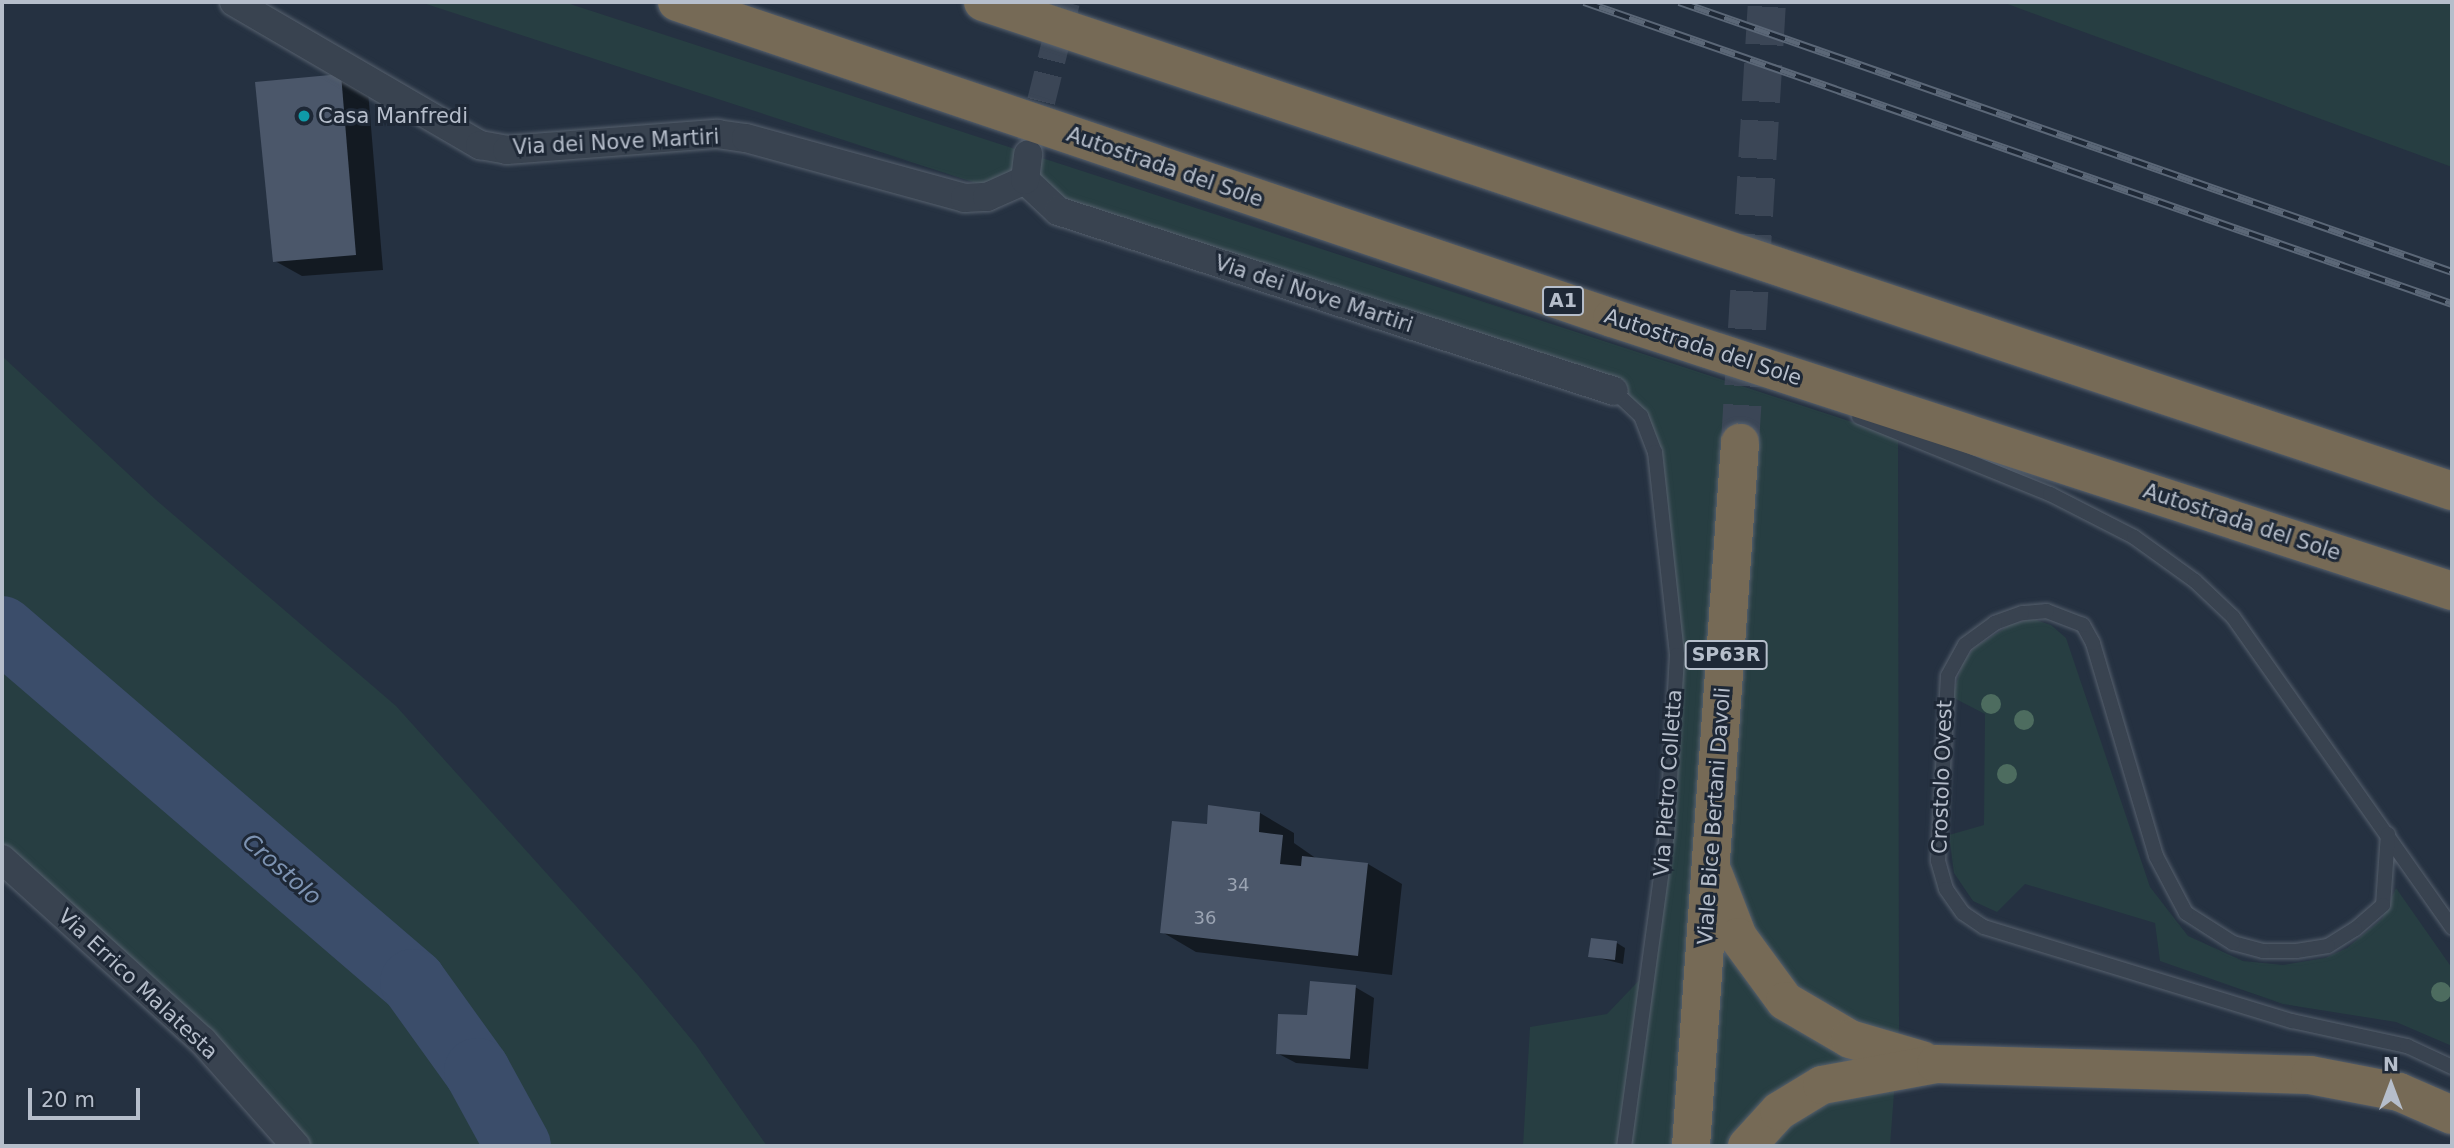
<!DOCTYPE html>
<html>
<head>
<meta charset="utf-8">
<style>
  body { margin:0 }
  #map { position:relative; width:2454px; height:1148px; overflow:hidden; background:#253141; font-family:"DejaVu Sans",sans-serif }
  div>[style] { position:absolute }
  [style*='--x'] { left:calc(var(--x)*1px); top:calc(var(--y)*1px); width:calc(var(--w)*1px); rotate:calc(var(--a)*1deg) }
  .green>* { inset:0; background:#273e42 }
  .shadow>* { inset:0; background:#0007 }
  .river>* { height:66px; margin:-33px; padding:0 33px; transform-origin:33px; border-radius:33px; background:#3b4d6a }
  .building>* { inset:0; background:#4b576a }
  .street-tunnel>* { height:28px; margin-top:-14px; transform-origin:0; background:repeating-linear-gradient(90deg,#3b4656 0 28px,transparent 0 42px) }
  .highway-tunnel>* { height:38px; margin-top:-19px; transform-origin:0; background:repeating-linear-gradient(90deg,#3b4656 0 38px,transparent 0 57px) }
  .roads { filter:drop-shadow(0 0 2px #57616e) drop-shadow(0 0 2px #57616e) }
  .lane>* { height:14px; margin:-7px; padding:0 7px; transform-origin:7px; border-radius:7px; background:#394350 }
  .street>* { height:28px; margin:-14px; padding:0 14px; transform-origin:14px; border-radius:14px; background:#394350 }
  .highway>* { height:38px; margin:-19px; padding:0 19px; transform-origin:19px; border-radius:19px; background:#766a56 }
  .rail>* { height:8px; margin-top:-4px; transform-origin:0; background:repeating-linear-gradient(90deg,#1e2836 0 16px,#5b6777 0 32px); box-sizing:border-box; border-block:2px solid #5b6777 }
  .trees>* { width:20px; height:20px; margin:-10px; border-radius:50%; background:#4d6c5f }
  .dots>* { width:19px; height:19px; translate:-50% -50%; box-sizing:border-box; border:4px solid #1e2836; border-radius:50% }
  span { translate:-50% -50%; white-space:nowrap; text-align:center; line-height:1.15; -webkit-text-stroke:6px #1e2836; paint-order:stroke }
  .number-label { font-size:18px; color:#9ba4b3 }
  .number-label span { -webkit-text-stroke-width:0 }
  .shield-label span { padding:2px 5px; background:#1e2836; border:2px solid; border-radius:5px; -webkit-text-stroke-width:0 }
  .shield-label { font-size:19px; color:#b6becb; font-weight:700 }
  .poi-label { font-size:21px; color:#b6becb }
  .left { translate:0 -50%; text-align:left }
  .street-label { font-size:21px; color:#b6becb }
  .water-label { font-size:23px; color:#7d93b2; font-style:italic }
  .frame { position:absolute; inset:0; border:4px solid #b6becb; pointer-events:none }
  .north { position:absolute; left:2356px; top:1050px; width:70px; height:70px; -webkit-text-stroke:5px #1e2836; paint-order:stroke; rotate:0deg; font-size:19px; font-weight:700; line-height:28px; text-align:center; color:#b6becb }
  .north::after { content:''; display:block; margin:auto; width:24px; height:32px; background:#b6becb; clip-path:polygon(50% 0,100% 100%,50% 72%,0 100%) }
  .scale { position:absolute; left:28px; top:1088px; width:112px; height:32px; box-sizing:border-box; border:4px solid #b6becb; border-top:0; padding-left:9px; font-size:21px; line-height:24px; white-space:nowrap; color:#b6becb; -webkit-text-stroke:5px #1e2836; paint-order:stroke }
</style>
</head>
<body>
<div id="map">
  <div class="green">
    <i style="clip-path:polygon(420px 2px,564px 2px,1898px 437px,1899px 1027px,1890px 1146px,1523px 1146px,1530px 1027px,1607px 1014px,1649px 970px,1677px 655px,1655px 452px,1641px 416px,1614px 391px)"></i>
    <i style="clip-path:polygon(2002px 2px,2452px 2px,2452px 167px)"></i>
    <i style="clip-path:polygon(2px 356px,155px 499px,396px 706px,638px 975px,696px 1045px,767px 1146px,306px 1146px,2px 852px)"></i>
    <i style="clip-path:polygon(2033px 619px,2051px 625px,2066px 638px,2150px 887px,2188px 936px,2243px 961px,2283px 965px,2325px 958px,2347px 948px,2382px 919px,2396px 888px,2452px 968px,2452px 1046px,2396px 1022px,2283px 1004px,2160px 961px,2155px 923px,2025px 884px,1997px 912px,1973px 901px,1954px 873px,1949px 835px,1984px 825px,1985px 714px,1952px 697px,1963px 662px,1974px 648px,2011px 624px)"></i>
  </div>
  <div class="shadow">
    <i style="clip-path:polygon(341px 75px,368px 91px,383px 270px,302px 276px,275px 261px)"></i>
    <i style="clip-path:polygon(1260px 813px,1294px 833px,1294px 843px,1317px 859px,1368px 864px,1402px 884px,1392px 975px,1196px 952px,1162px 932px,1209px 826px)"></i>
    <i style="clip-path:polygon(1617px 943px,1625px 948px,1623px 964px,1590px 956px)"></i>
    <i style="clip-path:polygon(1355px 987px,1374px 998px,1368px 1069px,1296px 1063px,1277px 1053px,1308px 1017px)"></i>
  </div>
  <div class="river">
    <i style="--x:2;--y:629;--w:542;--a:40.66"></i>
    <i style="--x:413;--y:982;--w:110;--a:54.3"></i>
    <i style="--x:477;--y:1071;--w:85;--a:61.3"></i>
  </div>
  <div class="building">
    <i style="clip-path:polygon(341px 74px,356px 255px,273px 262px,255px 82px)"></i>
    <i style="clip-path:polygon(1208px 805px,1260px 812px,1259px 832px,1283px 835px,1280px 864px,1301px 866px,1302px 856px,1368px 863px,1358px 956px,1160px 933px,1172px 821px,1207px 824px)"></i>
    <i style="clip-path:polygon(1591px 938px,1617px 941px,1615px 960px,1588px 957px)"></i>
    <i style="clip-path:polygon(1310px 981px,1356px 985px,1350px 1059px,1276px 1054px,1278px 1014px,1307px 1015px)"></i>
  </div>
  <div class="street-tunnel">
    <i style="--x:1031;--y:142;--w:144;--a:-76"></i>
  </div>
  <div class="highway-tunnel">
    <i style="--x:1740;--y:443;--w:442;--a:-86.5"></i>
  </div>
  <div class="roads">
    <div class="lane">
      <i style="--x:1614;--y:391;--w:37;--a:43"></i>
      <i style="--x:1641;--y:416;--w:39;--a:69"></i>
      <i style="--x:1655;--y:452;--w:204;--a:83.8"></i>
      <i style="--x:1677;--y:655;--w:178;--a:93.2"></i>
      <i style="--x:1667;--y:833;--w:316;--a:97.8"></i>
      <i style="--x:1859;--y:417;--w:206;--a:22"></i>
      <i style="--x:2050;--y:494;--w:94;--a:27.1"></i>
      <i style="--x:2134;--y:537;--w:75;--a:35.8"></i>
      <i style="--x:2195;--y:581;--w:52;--a:43.5"></i>
      <i style="--x:2233;--y:617;--w:380;--a:54.8"></i>
      <i style="--x:2388;--y:834;--w:71;--a:94"></i>
      <i style="--x:2383;--y:905;--w:37;--a:139"></i>
      <i style="--x:2355;--y:929;--w:32;--a:148"></i>
      <i style="--x:2328;--y:946;--w:32;--a:171"></i>
      <i style="--x:2296;--y:951;--w:33;--a:180"></i>
      <i style="--x:2263;--y:951;--w:31;--a:-165"></i>
      <i style="--x:2233;--y:943;--w:56;--a:-147.4"></i>
      <i style="--x:2186;--y:913;--w:64;--a:-117.8"></i>
      <i style="--x:2156;--y:856;--w:222;--a:-106.5"></i>
      <i style="--x:2093;--y:643;--w:21;--a:-119"></i>
      <i style="--x:2083;--y:625;--w:39;--a:-159"></i>
      <i style="--x:2047;--y:611;--w:25;--a:175"></i>
      <i style="--x:2022;--y:613;--w:29;--a:160"></i>
      <i style="--x:1995;--y:623;--w:37;--a:144"></i>
      <i style="--x:1965;--y:645;--w:35;--a:119"></i>
      <i style="--x:1948;--y:676;--w:185;--a:93.1"></i>
      <i style="--x:1938;--y:861;--w:29;--a:74"></i>
      <i style="--x:1946;--y:889;--w:29;--a:55"></i>
      <i style="--x:1963;--y:913;--w:25;--a:34"></i>
      <i style="--x:1984;--y:927;--w:322;--a:17"></i>
      <i style="--x:2292;--y:1021;--w:118;--a:12.3"></i>
      <i style="--x:2407;--y:1046;--w:50;--a:25"></i>
    </div>
    <div class="street">
      <i style="--x:234;--y:2;--w:285;--a:30.2"></i>
      <i style="--x:480;--y:145;--w:27;--a:10"></i>
      <i style="--x:507;--y:150;--w:211;--a:-4.4"></i>
      <i style="--x:717;--y:134;--w:29;--a:8"></i>
      <i style="--x:746;--y:138;--w:227;--a:15.3"></i>
      <i style="--x:965;--y:198;--w:22;--a:-3"></i>
      <i style="--x:987;--y:197;--w:42;--a:-24.1"></i>
      <i style="--x:1025;--y:180;--w:45;--a:43.2"></i>
      <i style="--x:1058;--y:211;--w:584;--a:17.94"></i>
      <i style="--x:1025;--y:180;--w:26;--a:-83"></i>
      <i style="--x:2;--y:859;--w:271;--a:42.2"></i>
      <i style="--x:203;--y:1041;--w:140;--a:48.5"></i>
    </div>
    <div class="highway">
      <i style="--x:677;--y:2;--w:987;--a:18.67"></i>
      <i style="--x:1612;--y:318;--w:883;--a:18"></i>
      <i style="--x:983;--y:2;--w:1548;--a:18.41"></i>
      <i style="--x:1714;--y:875;--w:66;--a:68.8"></i>
      <i style="--x:1738;--y:937;--w:79;--a:53.7"></i>
      <i style="--x:1785;--y:1001;--w:75;--a:30.3"></i>
      <i style="--x:1850;--y:1039;--w:75;--a:16.3"></i>
      <i style="--x:1691;--y:1146;--w:705;--a:-86.01"></i>
      <i style="--x:1747;--y:1146;--w:47;--a:-47.6"></i>
      <i style="--x:1779;--y:1111;--w:50;--a:-31.2"></i>
      <i style="--x:1822;--y:1085;--w:116;--a:-10.4"></i>
      <i style="--x:1936;--y:1064;--w:374;--a:1.7"></i>
      <i style="--x:2310;--y:1075;--w:91;--a:10.8"></i>
      <i style="--x:2399;--y:1092;--w:58;--a:23.5"></i>
    </div>
  </div>
  <div class="rail">
    <i style="--x:1584;--y:2;--w:919;--a:19.18"></i>
    <i style="--x:1679;--y:2;--w:819;--a:19.25"></i>
  </div>
  <div class="trees">
    <i style="left:1991px;top:704px"></i>
    <i style="left:2024px;top:720px"></i>
    <i style="left:2007px;top:774px"></i>
    <i style="left:2441px;top:992px"></i>
  </div>
  <div class="dots">
    <i style="left:304px;top:116px;background:#0f9aa8"></i>
  </div>
  <div class="number-label">
    <span style="left:1238px;top:885px">34</span>
    <span style="left:1205px;top:918px">36</span>
  </div>
  <div class="shield-label">
    <span style="left:1563px;top:301px">A1</span>
    <span style="left:1726px;top:655px">SP63R</span>
  </div>
  <div class="poi-label">
    <span class="left" style="left:318px;top:116px">Casa Manfredi</span>
  </div>
  <div class="street-label">
    <span style="left:616px;top:142px;rotate:-3deg">Via dei Nove Martiri</span>
    <span style="left:1165px;top:167px;rotate:19deg">Autostrada del Sole</span>
    <span style="left:1314px;top:294px;rotate:18deg">Via dei Nove Martiri</span>
    <span style="left:1703px;top:347px;rotate:18deg">Autostrada del Sole</span>
    <span style="left:2242px;top:522px;rotate:18deg">Autostrada del Sole</span>
    <span style="left:1942px;top:777px;rotate:-88deg">Crostolo Ovest</span>
    <span style="left:1668px;top:783px;rotate:-86deg">Via Pietro Colletta</span>
    <span style="left:1714px;top:816px;rotate:-86deg">Viale Bice Bertani Davoli</span>
    <span style="left:138px;top:984px;rotate:43deg">Via Errico Malatesta</span>
  </div>
  <div class="water-label">
    <span style="left:282px;top:869px;rotate:41deg">Crostolo</span>
  </div>
  <div class="frame"></div>
  <div class="north">N</div>
  <div class="scale">20 m</div>
</div>
</body>
</html>
